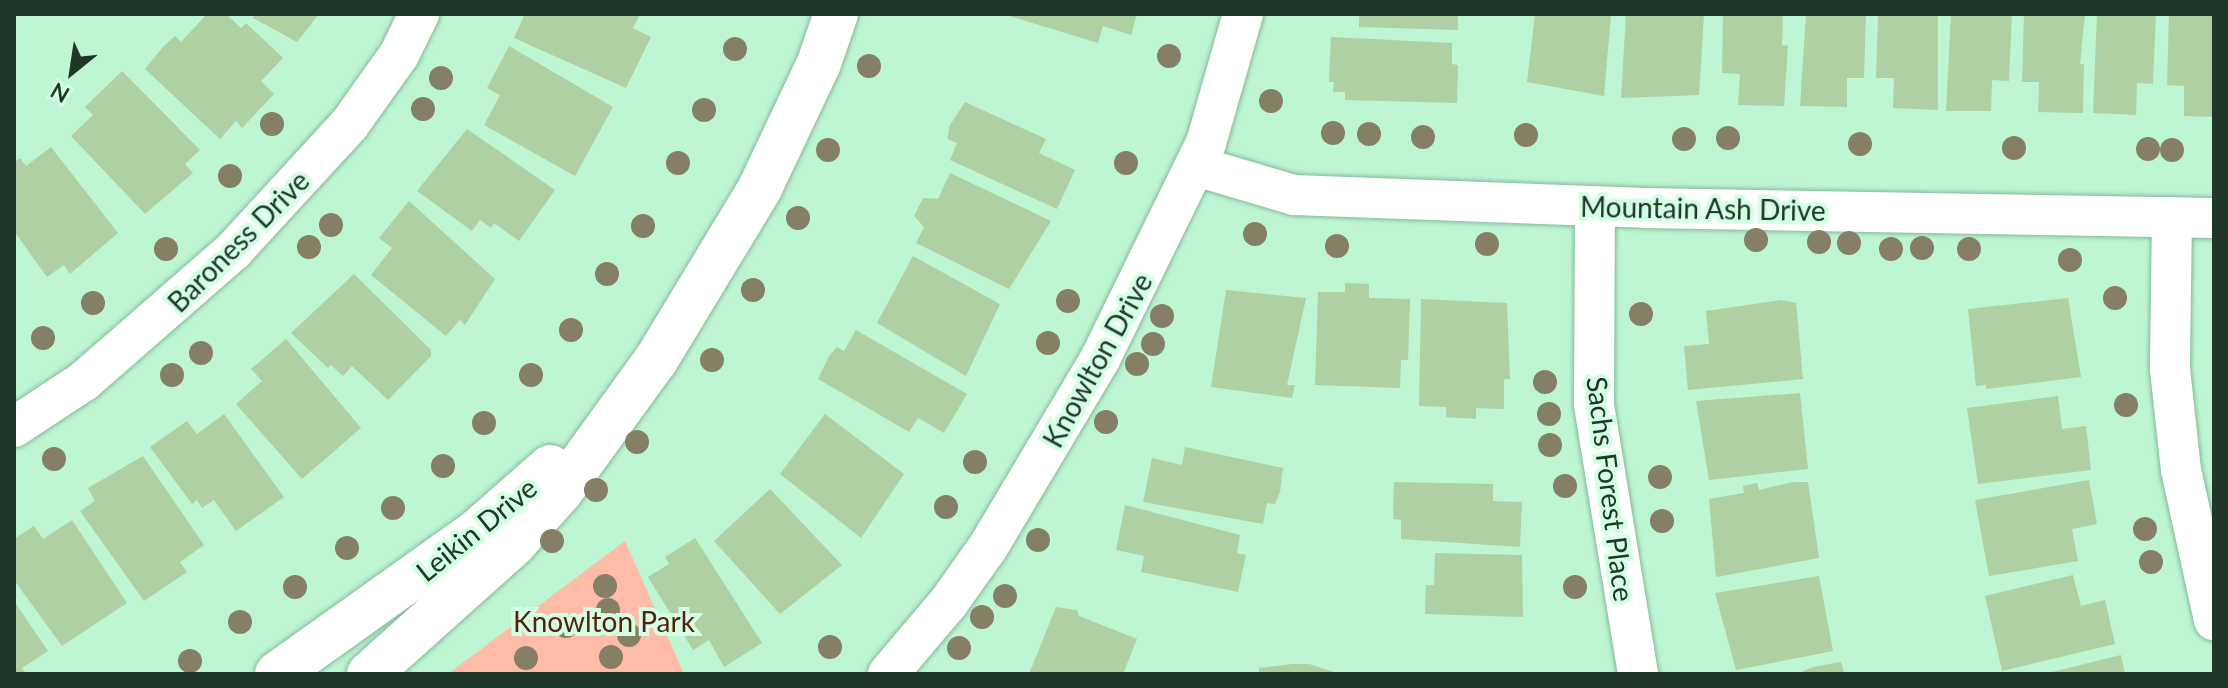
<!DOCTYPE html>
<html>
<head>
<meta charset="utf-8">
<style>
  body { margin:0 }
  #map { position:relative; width:2228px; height:688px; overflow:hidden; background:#bef5d3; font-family:Lato,sans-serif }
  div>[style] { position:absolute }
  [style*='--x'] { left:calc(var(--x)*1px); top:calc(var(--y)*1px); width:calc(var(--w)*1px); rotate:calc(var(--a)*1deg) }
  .green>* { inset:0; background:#febba7 }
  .building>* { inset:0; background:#aed0a2 }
  .roads { filter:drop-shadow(0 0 2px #84b999) drop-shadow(0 0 2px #84b999) }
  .street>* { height:40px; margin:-20px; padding:0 20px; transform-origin:20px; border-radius:20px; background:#fff }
  .secondary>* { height:44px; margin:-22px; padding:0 22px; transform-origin:22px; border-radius:22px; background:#fff }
  .trees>* { width:24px; height:24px; margin:-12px; border-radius:50%; background:#857f66 }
  span { translate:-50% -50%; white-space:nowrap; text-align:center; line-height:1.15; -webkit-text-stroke:8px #d3ffe3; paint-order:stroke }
  .street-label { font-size:28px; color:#203629 }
  .park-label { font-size:28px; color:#571f0d }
  .frame { position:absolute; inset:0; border:16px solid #203629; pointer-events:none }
  .north { position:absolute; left:32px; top:32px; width:80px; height:80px; -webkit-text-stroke:6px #d3ffe3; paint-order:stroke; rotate:210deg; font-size:22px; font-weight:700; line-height:32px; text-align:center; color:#203629 }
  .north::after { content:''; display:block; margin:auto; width:28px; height:36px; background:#203629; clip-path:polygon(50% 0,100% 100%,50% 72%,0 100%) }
</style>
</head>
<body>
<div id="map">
  <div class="green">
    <i style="clip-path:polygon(625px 541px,684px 674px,448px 674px)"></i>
  </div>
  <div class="building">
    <i style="clip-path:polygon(207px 14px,226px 14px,241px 28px,246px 23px,283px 58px,261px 81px,274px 94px,242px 128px,236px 121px,220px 139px,145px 69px,163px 47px,175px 36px,181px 42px)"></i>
    <i style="clip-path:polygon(256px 14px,319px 14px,297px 42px,253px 18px)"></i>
    <i style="clip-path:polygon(525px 14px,640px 14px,633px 28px,651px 37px,626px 88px,514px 38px)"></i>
    <i style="clip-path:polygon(1003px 14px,1137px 14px,1131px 35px,1103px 26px,1098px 43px)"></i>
    <i style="clip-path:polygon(1359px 14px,1458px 14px,1458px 30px,1359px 27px)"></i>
    <i style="clip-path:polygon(1535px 14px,1611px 14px,1604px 96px,1527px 82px)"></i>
    <i style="clip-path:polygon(1626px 14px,1704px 14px,1699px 95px,1621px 98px)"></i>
    <i style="clip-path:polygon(1723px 14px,1783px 14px,1782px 45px,1788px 46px,1784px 106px,1738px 105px,1740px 74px,1722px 73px)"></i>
    <i style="clip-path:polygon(1806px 14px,1866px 14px,1864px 78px,1847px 78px,1847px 107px,1800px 106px)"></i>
    <i style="clip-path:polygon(1878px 14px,1938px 14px,1938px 110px,1893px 108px,1894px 78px,1876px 78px)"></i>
    <i style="clip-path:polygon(1951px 14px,2012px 14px,2009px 81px,1992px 80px,1991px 111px,1946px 111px)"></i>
    <i style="clip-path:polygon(2024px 14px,2085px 14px,2080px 64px,2084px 64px,2083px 113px,2038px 112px,2039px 82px,2022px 82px)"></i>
    <i style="clip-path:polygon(2097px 14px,2156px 14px,2153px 84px,2137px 83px,2136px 115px,2093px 113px)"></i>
    <i style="clip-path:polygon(2169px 14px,2214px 14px,2214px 117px,2184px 116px,2184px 86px,2167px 85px)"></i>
    <i style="clip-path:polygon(1331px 37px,1452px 43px,1452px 64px,1458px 65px,1457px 103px,1345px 100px,1345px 92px,1333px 92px,1334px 82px,1329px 82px)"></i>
    <i style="clip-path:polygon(509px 46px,613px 107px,575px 176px,484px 125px,500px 95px,487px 88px)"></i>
    <i style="clip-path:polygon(122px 71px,200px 150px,185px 164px,193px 173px,145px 214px,71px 136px,93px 115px,85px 107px)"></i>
    <i style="clip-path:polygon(965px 102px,1046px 139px,1039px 153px,1075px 170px,1057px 209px,950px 160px,957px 143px,947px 139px,950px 125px)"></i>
    <i style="clip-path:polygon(467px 129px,555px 190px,519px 241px,494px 223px,491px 228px,480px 220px,472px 231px,417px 191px)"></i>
    <i style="clip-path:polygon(51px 147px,118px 233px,70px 274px,64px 265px,47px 277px,14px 231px,14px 162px,20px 158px,26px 166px)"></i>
    <i style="clip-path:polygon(950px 173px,1051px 221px,1009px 289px,916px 243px,924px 227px,914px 216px,923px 198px,938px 199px)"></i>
    <i style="clip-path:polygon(409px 201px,495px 279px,465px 325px,460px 320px,446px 336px,371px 275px,392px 248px,379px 238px)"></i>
    <i style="clip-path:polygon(913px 256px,1000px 304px,966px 376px,877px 323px)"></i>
    <i style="clip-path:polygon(354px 274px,431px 350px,431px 356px,388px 400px,352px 366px,343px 376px,331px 365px,328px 368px,291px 333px)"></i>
    <i style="clip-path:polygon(1345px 283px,1369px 284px,1369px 298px,1410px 299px,1408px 360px,1401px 360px,1400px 388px,1315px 385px,1318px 292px,1345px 292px)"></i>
    <i style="clip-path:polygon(1226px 290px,1306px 298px,1287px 385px,1295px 385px,1292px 398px,1211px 387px)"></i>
    <i style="clip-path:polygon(2068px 298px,2081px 377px,1986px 389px,1986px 385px,1976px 386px,1968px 309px)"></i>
    <i style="clip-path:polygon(1421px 299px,1507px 303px,1510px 379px,1504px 379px,1504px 409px,1476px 408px,1476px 419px,1446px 417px,1446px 407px,1419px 406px)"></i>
    <i style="clip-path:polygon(1781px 300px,1796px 303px,1803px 379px,1688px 390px,1684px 346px,1709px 344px,1706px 311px)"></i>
    <i style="clip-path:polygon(856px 330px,967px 394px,944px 433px,918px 418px,909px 432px,818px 379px,829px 356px,837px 347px,844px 351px)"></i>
    <i style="clip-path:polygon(286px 339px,361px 428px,302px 479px,236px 404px,262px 381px,251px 369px)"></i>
    <i style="clip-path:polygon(1800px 393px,1808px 469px,1709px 480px,1696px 401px)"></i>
    <i style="clip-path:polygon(2058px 396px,2062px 429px,2086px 426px,2091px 470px,1978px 484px,1967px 408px)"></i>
    <i style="clip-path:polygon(224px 414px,284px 497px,236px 531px,214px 500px,202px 508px,197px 500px,192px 504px,150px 447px,187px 421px,197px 434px)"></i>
    <i style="clip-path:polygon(825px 414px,904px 474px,861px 538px,780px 474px)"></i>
    <i style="clip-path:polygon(1185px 447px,1283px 468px,1280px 492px,1275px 504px,1267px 503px,1263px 524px,1143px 502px,1152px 458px,1182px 465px)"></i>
    <i style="clip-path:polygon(143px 456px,204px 545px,180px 562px,187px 572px,144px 601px,80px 511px,95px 501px,88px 488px)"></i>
    <i style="clip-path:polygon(2089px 480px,2097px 524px,2072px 529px,2078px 561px,1989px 576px,1975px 500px)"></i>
    <i style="clip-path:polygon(1394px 482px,1493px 484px,1493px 501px,1522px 502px,1520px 547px,1401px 539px,1401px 520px,1393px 519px)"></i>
    <i style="clip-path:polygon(1793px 482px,1808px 482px,1819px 558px,1716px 577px,1709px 499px,1744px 493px,1743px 486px,1757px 483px,1759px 490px)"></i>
    <i style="clip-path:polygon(770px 489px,842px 565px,780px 614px,714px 541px)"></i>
    <i style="clip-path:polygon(1125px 505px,1240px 535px,1237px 553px,1246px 555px,1238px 592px,1141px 572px,1144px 556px,1116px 550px)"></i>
    <i style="clip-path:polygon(72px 520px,127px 603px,62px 646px,14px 580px,14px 539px,34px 526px,43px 539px)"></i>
    <i style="clip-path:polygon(695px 538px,762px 643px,724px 667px,709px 640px,693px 650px,648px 577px,669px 564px,665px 557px)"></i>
    <i style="clip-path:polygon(1435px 553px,1522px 555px,1523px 617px,1425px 614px,1426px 585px,1434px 585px)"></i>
    <i style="clip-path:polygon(2073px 575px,2081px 606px,2105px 600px,2115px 644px,2002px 671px,1985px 596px)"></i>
    <i style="clip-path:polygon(1819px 576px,1833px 651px,1736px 670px,1715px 593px)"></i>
    <i style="clip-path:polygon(14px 601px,48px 651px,22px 668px,26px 674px,14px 674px)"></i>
    <i style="clip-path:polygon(1056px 607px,1077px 610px,1079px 616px,1137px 639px,1123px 674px,1029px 674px)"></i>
    <i style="clip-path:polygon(2121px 655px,2125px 674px,2048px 674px,2048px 673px)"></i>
    <i style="clip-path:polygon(1841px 662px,1844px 674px,1797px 674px,1813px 667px)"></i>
    <i style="clip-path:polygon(1292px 664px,1309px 664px,1340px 674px,1259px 674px,1259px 668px)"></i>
  </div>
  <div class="roads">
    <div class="street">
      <i style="--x:1196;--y:166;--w:102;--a:16.5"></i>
      <i style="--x:1294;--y:195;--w:351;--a:2.1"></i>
      <i style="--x:1645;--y:208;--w:569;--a:1.01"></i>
      <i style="--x:1595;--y:206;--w:199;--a:90.3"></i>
      <i style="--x:1594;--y:405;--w:273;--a:80.7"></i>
      <i style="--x:2172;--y:217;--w:152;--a:90.8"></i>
      <i style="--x:2170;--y:369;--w:102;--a:83.8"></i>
      <i style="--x:2181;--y:470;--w:154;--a:77.6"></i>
      <i style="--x:14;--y:427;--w:84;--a:-33.3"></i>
      <i style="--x:84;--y:381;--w:198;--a:-41.1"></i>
      <i style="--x:233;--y:251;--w:171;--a:-47.4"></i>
      <i style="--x:349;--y:125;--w:86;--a:-54.5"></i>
      <i style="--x:399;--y:55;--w:46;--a:-64"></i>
      <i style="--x:888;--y:674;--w:94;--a:-49.7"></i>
      <i style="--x:949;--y:602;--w:67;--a:-54.7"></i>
      <i style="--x:988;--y:547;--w:219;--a:-59.2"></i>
      <i style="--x:1100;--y:359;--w:241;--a:-63.9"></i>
      <i style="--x:1206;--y:143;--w:134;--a:-74"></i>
    </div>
    <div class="secondary">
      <i style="--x:277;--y:674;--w:243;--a:-35.5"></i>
      <i style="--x:475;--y:533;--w:100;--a:-41.3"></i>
      <i style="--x:369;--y:674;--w:195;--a:-41.9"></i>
      <i style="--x:514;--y:544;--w:71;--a:-48.4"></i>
      <i style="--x:561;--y:491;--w:162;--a:-54.1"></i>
      <i style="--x:656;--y:360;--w:201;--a:-58.8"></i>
      <i style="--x:760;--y:188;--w:138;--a:-64.7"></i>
      <i style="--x:819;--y:63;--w:52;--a:-70.9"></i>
    </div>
  </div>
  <div class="trees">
    <i style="left:735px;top:49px"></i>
    <i style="left:1169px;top:56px"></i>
    <i style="left:869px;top:66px"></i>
    <i style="left:441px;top:78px"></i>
    <i style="left:1271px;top:101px"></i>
    <i style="left:423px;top:109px"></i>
    <i style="left:704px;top:110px"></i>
    <i style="left:272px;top:124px"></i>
    <i style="left:1333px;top:133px"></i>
    <i style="left:1369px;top:134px"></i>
    <i style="left:1526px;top:135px"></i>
    <i style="left:1423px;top:137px"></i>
    <i style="left:1728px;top:138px"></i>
    <i style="left:1684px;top:139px"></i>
    <i style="left:1860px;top:144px"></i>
    <i style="left:2014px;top:148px"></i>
    <i style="left:2148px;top:149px"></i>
    <i style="left:828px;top:150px"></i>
    <i style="left:2172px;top:150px"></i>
    <i style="left:678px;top:163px"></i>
    <i style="left:1126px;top:163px"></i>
    <i style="left:230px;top:176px"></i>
    <i style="left:798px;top:218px"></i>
    <i style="left:331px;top:225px"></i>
    <i style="left:643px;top:226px"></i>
    <i style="left:1255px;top:234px"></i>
    <i style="left:1756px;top:240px"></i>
    <i style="left:1819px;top:242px"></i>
    <i style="left:1849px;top:243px"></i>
    <i style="left:1487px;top:244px"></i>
    <i style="left:1337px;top:246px"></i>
    <i style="left:309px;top:247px"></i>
    <i style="left:1922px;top:248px"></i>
    <i style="left:166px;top:249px"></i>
    <i style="left:1891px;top:249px"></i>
    <i style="left:1969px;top:249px"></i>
    <i style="left:2070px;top:260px"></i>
    <i style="left:607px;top:274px"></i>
    <i style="left:753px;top:290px"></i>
    <i style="left:2115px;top:298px"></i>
    <i style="left:1068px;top:301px"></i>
    <i style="left:93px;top:303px"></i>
    <i style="left:1641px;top:314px"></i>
    <i style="left:1162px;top:316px"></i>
    <i style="left:571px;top:330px"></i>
    <i style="left:43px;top:338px"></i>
    <i style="left:1048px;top:343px"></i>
    <i style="left:1153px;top:344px"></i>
    <i style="left:201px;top:353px"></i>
    <i style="left:712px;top:360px"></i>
    <i style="left:1137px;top:364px"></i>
    <i style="left:172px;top:375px"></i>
    <i style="left:531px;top:375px"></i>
    <i style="left:1545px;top:382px"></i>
    <i style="left:2126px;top:405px"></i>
    <i style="left:1549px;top:414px"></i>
    <i style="left:1106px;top:422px"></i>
    <i style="left:484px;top:423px"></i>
    <i style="left:637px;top:442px"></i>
    <i style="left:1550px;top:445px"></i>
    <i style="left:54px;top:459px"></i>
    <i style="left:975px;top:462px"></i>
    <i style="left:443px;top:466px"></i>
    <i style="left:1660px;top:477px"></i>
    <i style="left:1565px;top:486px"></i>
    <i style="left:596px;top:490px"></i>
    <i style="left:946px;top:507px"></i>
    <i style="left:393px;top:508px"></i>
    <i style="left:1662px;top:521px"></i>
    <i style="left:2145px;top:529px"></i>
    <i style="left:1038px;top:540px"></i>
    <i style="left:552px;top:541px"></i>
    <i style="left:347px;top:548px"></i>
    <i style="left:2151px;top:562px"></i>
    <i style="left:605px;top:586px"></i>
    <i style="left:295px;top:587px"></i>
    <i style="left:1575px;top:587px"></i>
    <i style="left:1005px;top:596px"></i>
    <i style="left:608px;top:610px"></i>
    <i style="left:982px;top:617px"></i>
    <i style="left:240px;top:622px"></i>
    <i style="left:566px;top:626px"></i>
    <i style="left:629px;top:635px"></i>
    <i style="left:830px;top:647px"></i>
    <i style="left:959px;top:648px"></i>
    <i style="left:611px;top:657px"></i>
    <i style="left:526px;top:658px"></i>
    <i style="left:190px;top:661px"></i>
  </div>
  <div class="street-label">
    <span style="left:1703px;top:208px;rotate:1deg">Mountain Ash Drive</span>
    <span style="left:238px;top:241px;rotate:-45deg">Baroness Drive</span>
    <span style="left:1097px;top:360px;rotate:-61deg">Knowlton Drive</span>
    <span style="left:1611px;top:489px;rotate:83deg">Sachs Forest Place</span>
    <span style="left:476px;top:529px;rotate:-39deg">Leikin Drive</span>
  </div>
  <div class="park-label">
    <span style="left:604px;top:621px">Knowlton Park</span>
  </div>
  <div class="frame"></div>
  <div class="north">N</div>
</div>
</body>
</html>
